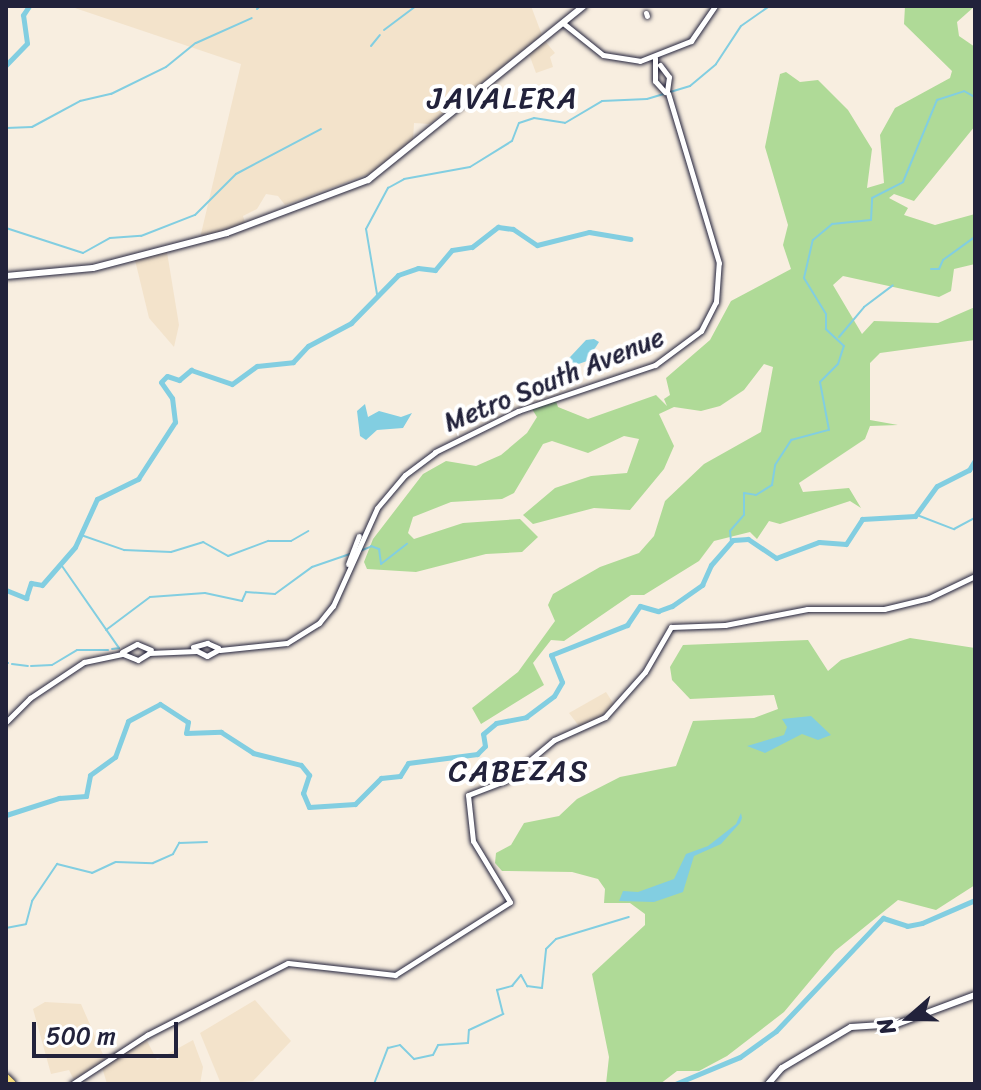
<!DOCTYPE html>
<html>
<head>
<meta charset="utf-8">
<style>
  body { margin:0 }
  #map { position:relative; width:981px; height:1090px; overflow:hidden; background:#f8eee0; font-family:Sriracha,sans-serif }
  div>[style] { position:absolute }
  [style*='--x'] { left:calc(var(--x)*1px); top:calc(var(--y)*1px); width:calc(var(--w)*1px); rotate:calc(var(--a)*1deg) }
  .built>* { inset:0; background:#f3e3cb }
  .green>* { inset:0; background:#afda97 }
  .water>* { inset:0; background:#82cee1 }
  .stream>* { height:2px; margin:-1px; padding:0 1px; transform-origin:1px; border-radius:1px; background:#82cee1 }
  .river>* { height:5px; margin:-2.5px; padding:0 2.5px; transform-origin:2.5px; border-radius:2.5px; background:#82cee1 }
  .roads { filter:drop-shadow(0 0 2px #22223b) drop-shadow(0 0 2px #22223b) }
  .tertiary>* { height:5px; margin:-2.5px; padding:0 2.5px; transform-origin:2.5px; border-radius:2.5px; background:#fff }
  .secondary>* { height:6px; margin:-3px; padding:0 3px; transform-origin:3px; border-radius:3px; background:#fff }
  .primary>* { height:8px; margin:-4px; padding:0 4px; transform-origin:4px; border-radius:4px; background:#fbe080 }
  span { translate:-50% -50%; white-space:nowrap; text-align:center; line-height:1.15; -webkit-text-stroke:8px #fff; paint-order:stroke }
  .street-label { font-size:26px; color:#22223b }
  .quarter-label { font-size:30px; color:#22223b; letter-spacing:2px }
  .frame { position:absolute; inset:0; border:8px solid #22223b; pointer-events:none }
  .north { position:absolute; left:869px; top:978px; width:80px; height:80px; -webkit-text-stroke:6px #fff; paint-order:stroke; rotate:250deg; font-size:22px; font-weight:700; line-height:32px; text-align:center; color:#22223b }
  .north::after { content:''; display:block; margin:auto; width:28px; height:36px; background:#22223b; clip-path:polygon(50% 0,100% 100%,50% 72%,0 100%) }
  .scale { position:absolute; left:32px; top:1022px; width:146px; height:36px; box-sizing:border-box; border:4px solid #22223b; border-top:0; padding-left:10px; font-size:24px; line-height:28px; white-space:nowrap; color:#22223b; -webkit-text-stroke:6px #fff; paint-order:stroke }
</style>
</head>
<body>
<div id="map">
  <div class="built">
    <i style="clip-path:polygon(69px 6px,531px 6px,542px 35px,430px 124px,414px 123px,413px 139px,371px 173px,285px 205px,278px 196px,266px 194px,257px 209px,243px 216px,245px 223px,200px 238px,241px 64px)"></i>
    <i style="clip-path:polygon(545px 41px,555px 53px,550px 57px,553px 67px,536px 73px,529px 54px)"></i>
    <i style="clip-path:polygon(167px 252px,179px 325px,174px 347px,149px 318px,135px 260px)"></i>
    <i style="clip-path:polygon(606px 692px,615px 706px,582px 730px,569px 713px)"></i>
    <i style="clip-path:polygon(255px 1000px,291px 1041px,253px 1081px,221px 1084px,200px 1033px)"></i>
    <i style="clip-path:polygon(45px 1002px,81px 1004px,105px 1059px,74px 1080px,69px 1070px,51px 1074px,33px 1009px)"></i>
    <i style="clip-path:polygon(193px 1040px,203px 1067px,200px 1084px,107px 1084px,102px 1067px,138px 1044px,147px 1041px,157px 1060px)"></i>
  </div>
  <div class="green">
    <i style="clip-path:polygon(905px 6px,975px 6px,957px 22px,959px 36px,975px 47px,975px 126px,914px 201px,894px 194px,889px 198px,908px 208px,904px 215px,935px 225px,975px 214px,975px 264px,954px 269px,951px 291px,939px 297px,843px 276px,833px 285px,862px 334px,874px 321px,938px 323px,975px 307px,975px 340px,880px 353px,870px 363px,870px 420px,898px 425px,870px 426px,865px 439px,799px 483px,803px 492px,849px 488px,861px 508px,850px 501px,780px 524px,769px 521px,757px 539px,750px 532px,714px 541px,699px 561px,644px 595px,631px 595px,564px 641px,551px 640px,533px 663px,544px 685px,481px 724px,472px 708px,518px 672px,555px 621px,548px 605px,553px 594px,600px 567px,639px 553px,654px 536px,665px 501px,704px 464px,761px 432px,773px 367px,764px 364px,744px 390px,720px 406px,701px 411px,674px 407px,659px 414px,674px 446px,664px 469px,630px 510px,594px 508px,533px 524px,523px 515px,555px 488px,591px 476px,627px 473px,639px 439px,624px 436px,588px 453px,552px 441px,543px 444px,514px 493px,502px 499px,451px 502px,413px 517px,408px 533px,414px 539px,463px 523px,520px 519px,538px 537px,522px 552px,486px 554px,416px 572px,367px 569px,364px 562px,373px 539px,423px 474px,446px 461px,476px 466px,501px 455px,527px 433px,537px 417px,532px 409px,556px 401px,558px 407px,588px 419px,656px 395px,667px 406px,664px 399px,670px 395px,666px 378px,710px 340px,731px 301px,791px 269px,783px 245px,788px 225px,765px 147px,780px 74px,786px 72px,800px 82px,818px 80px,848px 110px,872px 149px,867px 188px,884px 183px,880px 135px,895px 108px,950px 78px,952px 71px,904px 24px)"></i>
    <i style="clip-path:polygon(910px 638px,975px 648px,975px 885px,936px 910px,898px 900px,835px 951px,784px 1012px,727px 1056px,699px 1071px,677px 1071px,660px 1084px,606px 1084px,609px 1057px,592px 974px,645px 925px,645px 914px,630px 903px,604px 903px,605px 889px,598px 879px,572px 872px,502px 871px,495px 863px,496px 853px,511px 845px,524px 823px,559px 816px,577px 799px,620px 777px,676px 766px,693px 721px,754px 718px,778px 709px,774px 695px,690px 699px,672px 680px,670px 667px,683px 645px,808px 640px,828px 671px,841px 660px)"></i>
  </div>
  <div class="water">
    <i style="clip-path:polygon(594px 339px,599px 342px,587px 361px,556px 372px,586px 340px)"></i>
    <i style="clip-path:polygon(365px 404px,368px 417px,379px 411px,401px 417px,412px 413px,403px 428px,377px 430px,366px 440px,360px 436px,357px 411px)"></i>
    <i style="clip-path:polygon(811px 716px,831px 735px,818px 740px,802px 734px,765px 753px,747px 746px,784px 735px,787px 727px,782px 719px)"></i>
    <i style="clip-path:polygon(741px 813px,742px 818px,740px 823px,721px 844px,694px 856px,683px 892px,654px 902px,619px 901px,623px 891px,638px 892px,674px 879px,686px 854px,708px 846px,736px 824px)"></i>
  </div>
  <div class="stream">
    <i style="--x:257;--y:9;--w:4;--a:-45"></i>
    <i style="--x:384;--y:30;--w:40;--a:-37"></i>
    <i style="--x:371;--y:46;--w:14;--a:-51"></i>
    <i style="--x:6;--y:128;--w:26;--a:-2"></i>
    <i style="--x:32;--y:127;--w:55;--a:-28.4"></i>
    <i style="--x:80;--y:101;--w:32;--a:-13"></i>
    <i style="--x:111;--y:94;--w:61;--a:-26.1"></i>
    <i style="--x:166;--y:67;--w:38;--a:-39"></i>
    <i style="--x:196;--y:43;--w:61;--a:-24.1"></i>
    <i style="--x:6;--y:228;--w:81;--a:18"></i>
    <i style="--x:83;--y:253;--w:31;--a:-29"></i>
    <i style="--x:110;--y:238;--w:31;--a:-4"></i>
    <i style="--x:141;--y:236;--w:58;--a:-21.3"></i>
    <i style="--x:195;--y:215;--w:58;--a:-45"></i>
    <i style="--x:236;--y:174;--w:96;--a:-27.9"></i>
    <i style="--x:931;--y:269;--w:8;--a:0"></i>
    <i style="--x:939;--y:269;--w:10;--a:-66"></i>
    <i style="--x:943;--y:260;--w:39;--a:-36"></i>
    <i style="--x:377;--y:294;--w:66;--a:-99.6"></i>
    <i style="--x:366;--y:229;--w:47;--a:-61.8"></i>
    <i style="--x:388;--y:188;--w:18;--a:-29"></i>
    <i style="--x:404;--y:179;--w:67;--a:-10.3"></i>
    <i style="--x:470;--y:167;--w:49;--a:-31.8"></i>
    <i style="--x:512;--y:141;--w:19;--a:-69"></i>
    <i style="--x:519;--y:123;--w:16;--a:-18"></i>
    <i style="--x:534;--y:118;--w:31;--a:9"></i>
    <i style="--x:565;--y:123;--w:43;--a:-30.7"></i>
    <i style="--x:602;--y:101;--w:45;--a:-2.5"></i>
    <i style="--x:647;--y:99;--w:45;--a:-16.8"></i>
    <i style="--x:690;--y:86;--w:34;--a:-40"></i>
    <i style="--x:716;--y:64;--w:45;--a:-56.7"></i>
    <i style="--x:741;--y:26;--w:35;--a:-35"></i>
    <i style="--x:839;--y:337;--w:39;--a:-50"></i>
    <i style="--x:864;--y:307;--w:36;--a:-37"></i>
    <i style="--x:917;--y:515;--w:40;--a:21"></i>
    <i style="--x:954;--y:529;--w:24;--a:-28"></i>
    <i style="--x:81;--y:535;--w:46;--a:19.2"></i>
    <i style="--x:124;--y:550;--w:47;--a:2.4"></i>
    <i style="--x:171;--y:552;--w:34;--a:-17"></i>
    <i style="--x:203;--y:542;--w:29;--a:29"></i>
    <i style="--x:228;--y:556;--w:43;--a:-20.6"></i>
    <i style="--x:268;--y:541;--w:23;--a:0"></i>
    <i style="--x:291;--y:541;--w:20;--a:-30"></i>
    <i style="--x:731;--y:542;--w:11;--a:-95"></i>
    <i style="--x:730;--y:531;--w:21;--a:-49"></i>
    <i style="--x:744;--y:515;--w:22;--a:-90"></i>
    <i style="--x:744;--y:493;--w:12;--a:9"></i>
    <i style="--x:756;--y:495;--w:19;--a:-32"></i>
    <i style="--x:772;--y:485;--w:20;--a:-81"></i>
    <i style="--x:775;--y:465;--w:30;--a:-57"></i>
    <i style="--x:791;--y:440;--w:39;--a:-15"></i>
    <i style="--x:829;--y:430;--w:49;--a:-100.6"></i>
    <i style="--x:820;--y:382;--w:25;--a:-45"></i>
    <i style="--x:838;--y:364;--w:19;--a:-72"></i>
    <i style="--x:844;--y:346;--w:25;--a:-137"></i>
    <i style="--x:826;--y:329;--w:15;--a:-90"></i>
    <i style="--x:826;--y:314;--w:42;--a:-121.4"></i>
    <i style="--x:804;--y:278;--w:39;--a:-77"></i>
    <i style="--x:813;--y:240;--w:25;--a:-40"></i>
    <i style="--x:832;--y:224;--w:39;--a:-6"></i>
    <i style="--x:871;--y:220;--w:22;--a:-87"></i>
    <i style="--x:872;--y:198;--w:35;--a:-27"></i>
    <i style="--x:903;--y:182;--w:89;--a:-67.5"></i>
    <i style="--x:937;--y:100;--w:28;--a:-18"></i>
    <i style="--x:964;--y:91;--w:13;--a:29"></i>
    <i style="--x:371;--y:546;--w:9;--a:21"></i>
    <i style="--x:379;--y:549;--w:15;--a:82"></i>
    <i style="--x:381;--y:564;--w:33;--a:-38"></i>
    <i style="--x:360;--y:551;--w:11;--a:-22"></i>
    <i style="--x:62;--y:566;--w:100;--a:55.2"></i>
    <i style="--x:119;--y:648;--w:7;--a:172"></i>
    <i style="--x:106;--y:630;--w:55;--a:-36.9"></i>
    <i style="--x:150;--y:597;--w:55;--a:-4.2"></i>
    <i style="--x:205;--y:593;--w:38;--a:12"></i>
    <i style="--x:242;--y:601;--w:10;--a:-66"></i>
    <i style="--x:246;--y:592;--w:29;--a:4"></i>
    <i style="--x:275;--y:594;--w:46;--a:-36.1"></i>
    <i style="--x:312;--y:567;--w:40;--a:-18.9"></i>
    <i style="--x:6;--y:663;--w:2;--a:0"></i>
    <i style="--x:12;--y:664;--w:16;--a:7"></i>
    <i style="--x:31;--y:666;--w:21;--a:-3"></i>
    <i style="--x:52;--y:665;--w:29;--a:-31"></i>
    <i style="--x:77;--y:650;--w:31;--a:0"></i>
    <i style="--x:6;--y:928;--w:20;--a:-11"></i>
    <i style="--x:26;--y:924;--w:24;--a:-75"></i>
    <i style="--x:32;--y:901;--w:45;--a:-56"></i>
    <i style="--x:57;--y:864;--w:36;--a:14"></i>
    <i style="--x:92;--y:873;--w:26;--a:-25"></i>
    <i style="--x:116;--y:862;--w:37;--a:2"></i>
    <i style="--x:153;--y:863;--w:22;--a:-24"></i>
    <i style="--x:173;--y:854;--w:13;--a:-61"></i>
    <i style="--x:179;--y:843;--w:28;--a:-2"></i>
    <i style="--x:374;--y:1084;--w:39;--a:-69"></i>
    <i style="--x:388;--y:1048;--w:12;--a:-14"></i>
    <i style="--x:400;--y:1045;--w:20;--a:45"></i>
    <i style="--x:414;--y:1059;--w:19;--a:-12"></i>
    <i style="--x:433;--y:1055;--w:11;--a:-63"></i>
    <i style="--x:438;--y:1045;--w:30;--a:-4"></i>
    <i style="--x:468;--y:1043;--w:13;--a:-86"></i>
    <i style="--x:469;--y:1030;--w:38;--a:-25"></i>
    <i style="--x:503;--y:1014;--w:25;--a:-104"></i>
    <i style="--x:497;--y:990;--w:16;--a:-15"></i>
    <i style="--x:512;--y:986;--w:14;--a:-51"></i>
    <i style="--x:521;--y:975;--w:13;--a:61"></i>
    <i style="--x:527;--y:986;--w:15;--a:8"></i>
    <i style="--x:542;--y:988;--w:39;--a:-84"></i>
    <i style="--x:546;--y:949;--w:14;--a:-45"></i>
    <i style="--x:556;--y:939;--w:76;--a:-16.8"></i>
  </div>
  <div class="river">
    <i style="--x:6;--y:65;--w:30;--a:-46"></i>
    <i style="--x:27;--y:43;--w:28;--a:-98"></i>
    <i style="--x:23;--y:15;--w:11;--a:-56"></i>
    <i style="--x:6;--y:590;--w:22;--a:22"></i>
    <i style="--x:26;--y:598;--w:16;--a:-72"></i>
    <i style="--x:31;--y:583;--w:11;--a:10"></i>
    <i style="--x:42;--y:585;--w:50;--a:-49"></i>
    <i style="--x:75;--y:547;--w:53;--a:-65.4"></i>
    <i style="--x:97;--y:499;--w:46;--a:-26"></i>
    <i style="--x:138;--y:479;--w:68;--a:-57"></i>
    <i style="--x:175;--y:422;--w:24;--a:-97"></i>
    <i style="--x:172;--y:398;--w:19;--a:-125"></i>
    <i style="--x:161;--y:382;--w:8;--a:-45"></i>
    <i style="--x:167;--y:376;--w:13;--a:18"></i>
    <i style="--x:179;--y:380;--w:16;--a:-40"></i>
    <i style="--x:191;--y:370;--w:43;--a:18.9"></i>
    <i style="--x:232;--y:384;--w:31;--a:-36"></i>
    <i style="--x:257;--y:366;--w:36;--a:-6"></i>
    <i style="--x:293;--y:362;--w:22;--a:-47"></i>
    <i style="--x:308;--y:346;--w:49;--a:-28.1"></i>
    <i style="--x:351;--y:323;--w:67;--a:-45.6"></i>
    <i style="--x:398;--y:275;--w:21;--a:-19"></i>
    <i style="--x:418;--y:268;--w:17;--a:7"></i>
    <i style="--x:435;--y:270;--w:26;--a:-50"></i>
    <i style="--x:452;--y:250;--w:20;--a:-9"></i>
    <i style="--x:472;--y:247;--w:33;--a:-38"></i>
    <i style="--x:498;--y:227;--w:15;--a:8"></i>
    <i style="--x:513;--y:229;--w:29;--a:34"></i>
    <i style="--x:537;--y:245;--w:54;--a:-14"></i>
    <i style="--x:589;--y:232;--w:42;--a:9.7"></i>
    <i style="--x:6;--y:815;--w:56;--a:-17.8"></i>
    <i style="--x:59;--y:798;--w:27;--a:-4"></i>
    <i style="--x:86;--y:796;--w:21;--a:-79"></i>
    <i style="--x:90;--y:775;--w:31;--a:-36"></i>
    <i style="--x:115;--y:757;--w:38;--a:-70"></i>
    <i style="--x:128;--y:721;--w:36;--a:-28"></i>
    <i style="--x:160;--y:704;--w:33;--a:33"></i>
    <i style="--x:188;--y:722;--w:11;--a:100"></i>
    <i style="--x:186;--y:733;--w:35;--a:-2"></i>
    <i style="--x:221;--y:732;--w:38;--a:33"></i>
    <i style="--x:253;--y:753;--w:49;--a:14"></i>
    <i style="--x:301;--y:765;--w:13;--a:51"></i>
    <i style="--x:309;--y:775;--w:19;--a:108"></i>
    <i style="--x:303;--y:793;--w:15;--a:67"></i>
    <i style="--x:309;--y:807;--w:46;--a:-3.7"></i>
    <i style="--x:355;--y:804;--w:37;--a:-45"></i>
    <i style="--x:381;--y:778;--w:19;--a:-6"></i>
    <i style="--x:400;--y:776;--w:15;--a:-58"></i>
    <i style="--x:408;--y:763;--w:70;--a:-7.4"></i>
    <i style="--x:477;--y:754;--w:11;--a:-45"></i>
    <i style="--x:485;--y:746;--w:12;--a:-99"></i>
    <i style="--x:483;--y:734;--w:17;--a:-40"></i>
    <i style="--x:496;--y:723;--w:31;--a:-11"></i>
    <i style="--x:526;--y:717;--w:35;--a:-37"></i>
    <i style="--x:554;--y:696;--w:16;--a:-60"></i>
    <i style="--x:562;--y:682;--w:29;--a:-112"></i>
    <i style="--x:551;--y:655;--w:82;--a:-21.5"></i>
    <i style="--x:627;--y:625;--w:23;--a:-56"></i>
    <i style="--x:640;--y:606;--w:19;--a:16"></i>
    <i style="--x:658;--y:611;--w:15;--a:-20"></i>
    <i style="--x:672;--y:606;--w:37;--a:-35"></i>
    <i style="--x:702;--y:585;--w:22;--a:-66"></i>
    <i style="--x:711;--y:565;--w:33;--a:-49"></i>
    <i style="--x:733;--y:540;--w:15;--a:-4"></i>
    <i style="--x:748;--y:539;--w:34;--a:34"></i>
    <i style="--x:776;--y:558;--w:46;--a:-20.4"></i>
    <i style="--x:819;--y:542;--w:27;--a:4"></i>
    <i style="--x:846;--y:544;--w:30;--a:-57"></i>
    <i style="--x:862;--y:519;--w:53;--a:-3.2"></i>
    <i style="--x:915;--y:516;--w:37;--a:-54"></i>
    <i style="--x:937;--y:486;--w:36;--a:-27"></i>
    <i style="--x:969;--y:470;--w:12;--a:-59"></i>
    <i style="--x:675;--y:1084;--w:70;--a:-22.6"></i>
    <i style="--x:740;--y:1057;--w:44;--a:-35.8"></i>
    <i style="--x:776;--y:1031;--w:156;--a:-46.6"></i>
    <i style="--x:883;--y:918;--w:25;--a:18"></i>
    <i style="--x:907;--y:926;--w:15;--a:-11"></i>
    <i style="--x:922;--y:923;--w:58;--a:-23.5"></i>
  </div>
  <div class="roads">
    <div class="tertiary">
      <i style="--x:646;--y:13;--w:3;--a:72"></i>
      <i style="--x:563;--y:23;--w:51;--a:38.7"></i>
      <i style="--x:603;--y:55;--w:37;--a:9"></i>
      <i style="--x:640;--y:61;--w:55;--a:-21.4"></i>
      <i style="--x:691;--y:41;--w:42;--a:-55.6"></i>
      <i style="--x:655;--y:58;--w:23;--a:90"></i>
      <i style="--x:655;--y:81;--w:15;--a:48"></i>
      <i style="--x:660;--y:65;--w:15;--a:53"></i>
      <i style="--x:669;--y:77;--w:14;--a:98"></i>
      <i style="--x:348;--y:564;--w:30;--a:-69"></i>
      <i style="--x:193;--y:647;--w:15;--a:-16"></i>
      <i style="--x:207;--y:643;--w:12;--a:24"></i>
      <i style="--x:220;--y:650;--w:67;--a:-6"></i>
      <i style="--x:287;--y:643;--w:38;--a:-32"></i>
      <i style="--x:319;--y:623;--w:22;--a:-51"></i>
      <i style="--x:333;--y:606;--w:107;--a:-65.8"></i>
      <i style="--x:377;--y:508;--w:43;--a:-49.7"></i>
      <i style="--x:405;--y:475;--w:38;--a:-37"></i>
      <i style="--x:435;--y:452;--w:93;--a:-26.3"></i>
      <i style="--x:518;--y:411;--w:145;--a:-18.6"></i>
      <i style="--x:655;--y:365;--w:57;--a:-36.5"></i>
      <i style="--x:701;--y:331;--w:33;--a:-63"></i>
      <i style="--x:716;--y:302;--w:39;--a:-86"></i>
      <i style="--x:719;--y:263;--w:177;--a:-106.7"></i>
      <i style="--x:122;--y:652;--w:17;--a:-28"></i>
      <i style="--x:137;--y:644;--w:15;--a:23"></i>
      <i style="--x:6;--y:722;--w:34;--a:-45"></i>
      <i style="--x:30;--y:698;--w:65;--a:-33.7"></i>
      <i style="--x:84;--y:662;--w:40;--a:-12"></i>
      <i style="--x:123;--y:654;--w:16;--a:22"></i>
      <i style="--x:138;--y:660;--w:13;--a:-32"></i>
      <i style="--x:149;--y:653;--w:48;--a:-2.4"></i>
      <i style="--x:197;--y:651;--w:11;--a:27"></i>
      <i style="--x:207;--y:656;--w:13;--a:-29"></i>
      <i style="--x:72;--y:1084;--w:90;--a:-33.2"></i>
      <i style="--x:147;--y:1035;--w:158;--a:-27.1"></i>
      <i style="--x:288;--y:963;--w:108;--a:6.4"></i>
      <i style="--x:395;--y:975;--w:136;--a:-32.4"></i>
      <i style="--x:510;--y:902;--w:71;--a:-121.2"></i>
      <i style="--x:473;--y:841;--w:46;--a:-96.2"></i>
      <i style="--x:468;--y:795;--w:40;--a:-21"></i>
      <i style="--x:505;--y:781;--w:64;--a:-39.9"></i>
      <i style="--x:554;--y:740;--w:56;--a:-24.3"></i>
      <i style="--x:605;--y:717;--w:60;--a:-48.4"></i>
      <i style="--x:645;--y:672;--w:52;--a:-60"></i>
      <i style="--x:671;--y:627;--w:54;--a:-2.1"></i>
      <i style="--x:725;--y:625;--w:84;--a:-11"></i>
      <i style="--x:807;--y:609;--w:77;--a:0"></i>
      <i style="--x:884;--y:609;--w:46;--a:-13.7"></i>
      <i style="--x:929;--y:598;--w:51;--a:-25.6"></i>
    </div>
    <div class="secondary">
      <i style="--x:6;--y:276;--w:87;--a:-5.3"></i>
      <i style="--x:93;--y:268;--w:138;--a:-14.6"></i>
      <i style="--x:227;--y:233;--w:151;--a:-20.6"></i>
      <i style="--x:368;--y:180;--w:277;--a:-38.9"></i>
      <i style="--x:768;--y:1084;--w:21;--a:-49"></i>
      <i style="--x:782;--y:1068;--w:80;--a:-30.7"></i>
      <i style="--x:851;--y:1027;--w:46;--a:-3.7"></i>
      <i style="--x:897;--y:1024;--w:83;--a:-20.4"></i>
    </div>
    <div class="primary">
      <i style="--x:6;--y:1078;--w:8;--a:45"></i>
    </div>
  </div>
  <div class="street-label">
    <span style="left:554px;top:380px;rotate:-22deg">Metro South Avenue</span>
  </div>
  <div class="quarter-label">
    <span style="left:503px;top:98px">JAVALERA</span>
    <span style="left:519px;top:771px">CABEZAS</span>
  </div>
  <div class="frame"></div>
  <div class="north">N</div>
  <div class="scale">500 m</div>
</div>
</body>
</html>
